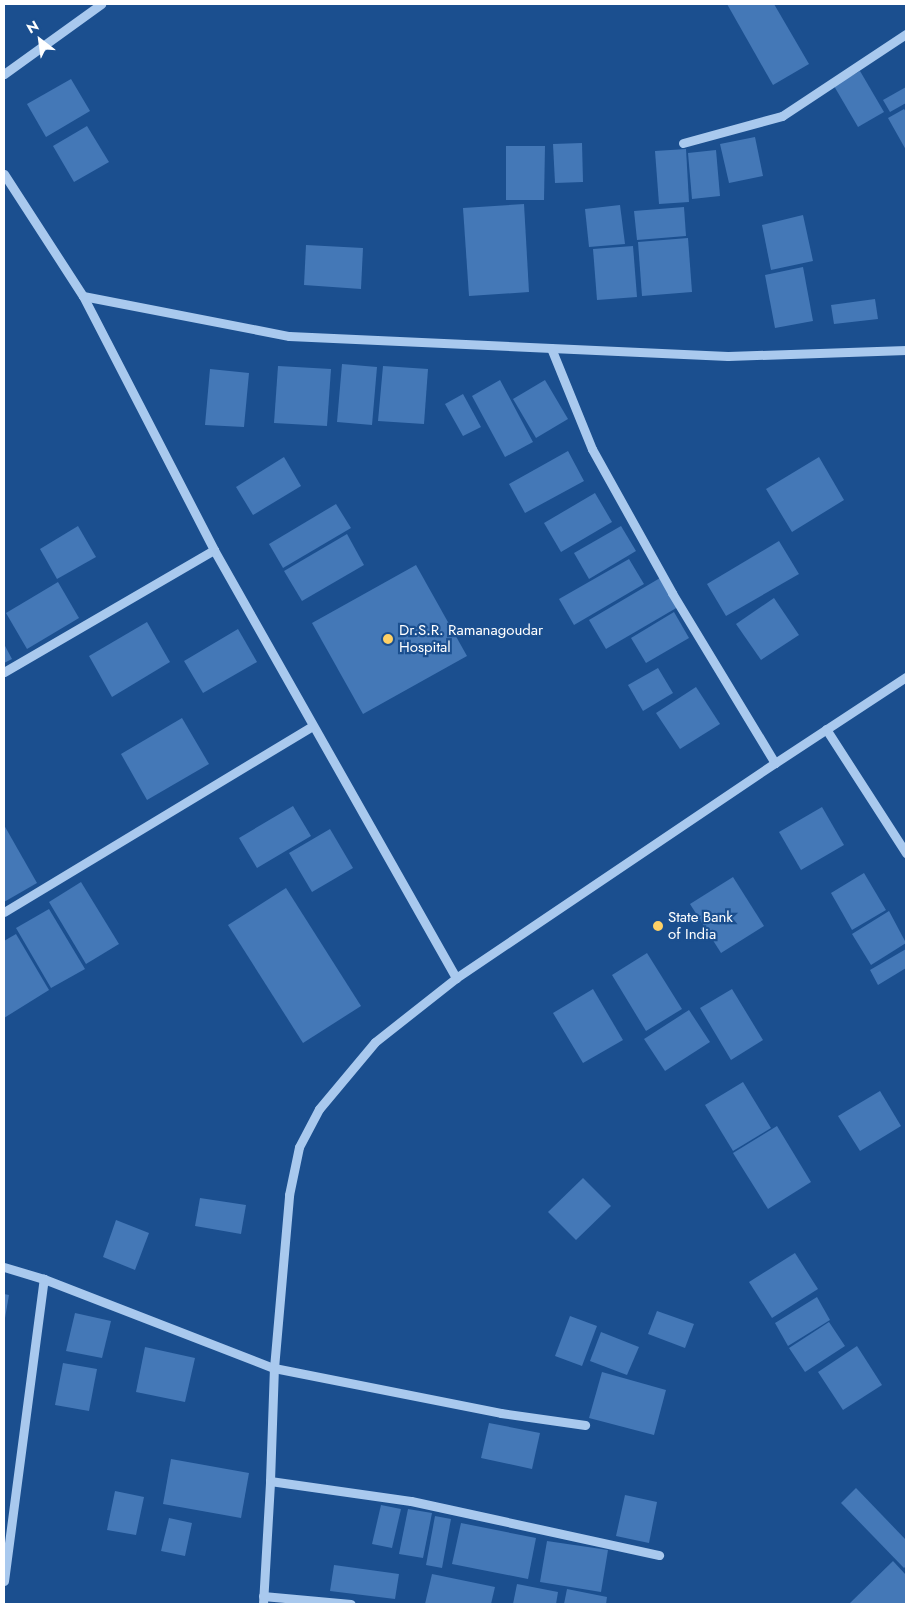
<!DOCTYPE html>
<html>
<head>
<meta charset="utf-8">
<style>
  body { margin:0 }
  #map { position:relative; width:910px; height:1608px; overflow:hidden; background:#1b4f8f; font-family:Jost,sans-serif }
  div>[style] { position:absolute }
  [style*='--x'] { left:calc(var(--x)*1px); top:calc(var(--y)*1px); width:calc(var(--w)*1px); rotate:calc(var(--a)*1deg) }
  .building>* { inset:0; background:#4478b7 }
  .minor>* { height:9px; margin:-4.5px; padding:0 4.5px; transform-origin:4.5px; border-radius:4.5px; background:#a9c9ee }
  .dots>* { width:14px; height:14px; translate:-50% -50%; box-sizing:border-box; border:2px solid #1b4f8f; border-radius:50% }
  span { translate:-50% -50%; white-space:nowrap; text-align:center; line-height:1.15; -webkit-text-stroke:4.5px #1b4f8f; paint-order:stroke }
  .poi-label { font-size:15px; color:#fff }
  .left { translate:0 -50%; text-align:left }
  .frame { position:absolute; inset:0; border:5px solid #fff; pointer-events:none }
  .north { position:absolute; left:15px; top:15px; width:50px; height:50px; -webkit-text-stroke:4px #1b4f8f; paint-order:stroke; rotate:330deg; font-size:14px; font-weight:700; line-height:20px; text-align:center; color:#fff }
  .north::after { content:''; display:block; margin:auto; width:18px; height:22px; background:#fff; clip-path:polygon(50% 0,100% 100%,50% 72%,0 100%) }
</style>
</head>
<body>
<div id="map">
  <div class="building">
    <i style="clip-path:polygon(727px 4px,774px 4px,809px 64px,773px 85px)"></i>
    <i style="clip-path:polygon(860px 71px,884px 112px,858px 127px,834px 86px)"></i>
    <i style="clip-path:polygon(71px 79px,90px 111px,46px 137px,27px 104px)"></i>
    <i style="clip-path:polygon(906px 87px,906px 103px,890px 112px,883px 100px)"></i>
    <i style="clip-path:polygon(904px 109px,906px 112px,906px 150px,888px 118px)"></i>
    <i style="clip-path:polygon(87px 126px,109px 162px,74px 182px,53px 146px)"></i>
    <i style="clip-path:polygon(755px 137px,763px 176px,729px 183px,720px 144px)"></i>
    <i style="clip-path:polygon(582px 143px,583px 182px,555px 183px,553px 144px)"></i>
    <i style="clip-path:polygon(506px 146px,545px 146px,544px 200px,506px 200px)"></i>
    <i style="clip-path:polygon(686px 149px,689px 202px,659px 204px,655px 151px)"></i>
    <i style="clip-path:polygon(716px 150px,720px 196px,692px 199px,688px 153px)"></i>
    <i style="clip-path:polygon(524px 204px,529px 292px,469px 296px,463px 208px)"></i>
    <i style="clip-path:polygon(620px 205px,625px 244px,589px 247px,585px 209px)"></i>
    <i style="clip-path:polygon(684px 207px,686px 236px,637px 240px,634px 211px)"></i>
    <i style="clip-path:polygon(803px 215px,813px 261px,771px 270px,762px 225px)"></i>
    <i style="clip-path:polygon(688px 238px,692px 292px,642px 296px,638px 242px)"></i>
    <i style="clip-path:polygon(306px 245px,363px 248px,361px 289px,304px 285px)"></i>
    <i style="clip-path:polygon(633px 246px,637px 297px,597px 300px,593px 249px)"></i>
    <i style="clip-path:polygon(803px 267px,813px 321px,775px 328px,765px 275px)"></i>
    <i style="clip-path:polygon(875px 299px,878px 319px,834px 324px,831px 305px)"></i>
    <i style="clip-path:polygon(342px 364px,377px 367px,372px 425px,337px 422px)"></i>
    <i style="clip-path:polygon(278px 366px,331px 369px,327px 426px,274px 423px)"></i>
    <i style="clip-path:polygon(383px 366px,428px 369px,424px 424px,378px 421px)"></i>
    <i style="clip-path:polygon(210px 369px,249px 373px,244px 427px,205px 425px)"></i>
    <i style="clip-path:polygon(500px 380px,533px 442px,505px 457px,472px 396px)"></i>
    <i style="clip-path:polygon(545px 380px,568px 419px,536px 438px,513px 399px)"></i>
    <i style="clip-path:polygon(463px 394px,481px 427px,463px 436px,445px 404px)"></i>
    <i style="clip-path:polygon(568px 451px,584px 481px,525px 513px,509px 484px)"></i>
    <i style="clip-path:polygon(284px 457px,301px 486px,253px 515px,236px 487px)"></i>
    <i style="clip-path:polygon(819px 457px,844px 500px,792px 532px,766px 489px)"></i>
    <i style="clip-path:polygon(595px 493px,612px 522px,561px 552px,544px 523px)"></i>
    <i style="clip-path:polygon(336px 504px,351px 528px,283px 568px,269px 544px)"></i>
    <i style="clip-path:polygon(78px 526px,96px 557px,57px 579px,40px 549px)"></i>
    <i style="clip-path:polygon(621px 526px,636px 551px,589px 579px,574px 553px)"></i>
    <i style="clip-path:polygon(347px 534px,364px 565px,302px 601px,284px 571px)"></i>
    <i style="clip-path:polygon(779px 541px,799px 574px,726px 616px,707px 584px)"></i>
    <i style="clip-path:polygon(629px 559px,644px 584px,574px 625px,559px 599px)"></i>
    <i style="clip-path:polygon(416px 565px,467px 656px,363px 714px,312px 623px)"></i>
    <i style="clip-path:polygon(660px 578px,678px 607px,606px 649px,589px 620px)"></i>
    <i style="clip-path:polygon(58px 582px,79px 618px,27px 649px,6px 613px)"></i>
    <i style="clip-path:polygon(774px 598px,799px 635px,761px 660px,736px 624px)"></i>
    <i style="clip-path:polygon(674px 612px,689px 638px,646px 663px,631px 638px)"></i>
    <i style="clip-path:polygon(147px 622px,170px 662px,112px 697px,89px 656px)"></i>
    <i style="clip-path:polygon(238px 629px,257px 662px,203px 693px,184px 661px)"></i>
    <i style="clip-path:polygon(4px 644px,12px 659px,4px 663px)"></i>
    <i style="clip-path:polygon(658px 668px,673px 693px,643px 711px,628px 685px)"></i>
    <i style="clip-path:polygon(696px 687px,720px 724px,680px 749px,656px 713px)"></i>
    <i style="clip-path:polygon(182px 718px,209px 764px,147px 800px,121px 754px)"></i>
    <i style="clip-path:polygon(293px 806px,311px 836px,257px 868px,239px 838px)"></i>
    <i style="clip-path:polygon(822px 807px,844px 845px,801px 870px,779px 832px)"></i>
    <i style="clip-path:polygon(4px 825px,37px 883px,4px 902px)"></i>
    <i style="clip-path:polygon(330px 829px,353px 868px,312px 892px,289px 853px)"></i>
    <i style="clip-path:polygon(864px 873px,886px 910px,852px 930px,831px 893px)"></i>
    <i style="clip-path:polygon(733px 877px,764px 926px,721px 953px,690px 904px)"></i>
    <i style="clip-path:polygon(81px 882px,119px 944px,86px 964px,49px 902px)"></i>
    <i style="clip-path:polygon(286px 888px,361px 1006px,303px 1043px,228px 925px)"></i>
    <i style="clip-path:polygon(49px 909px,85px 969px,51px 988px,16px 928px)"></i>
    <i style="clip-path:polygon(889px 911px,906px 943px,871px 965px,852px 934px)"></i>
    <i style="clip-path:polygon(16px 934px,49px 990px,4px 1018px,4px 941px)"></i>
    <i style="clip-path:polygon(906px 949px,906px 968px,878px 985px,870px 970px)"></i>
    <i style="clip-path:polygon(647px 953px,682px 1009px,646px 1031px,612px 975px)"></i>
    <i style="clip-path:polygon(593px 989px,623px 1040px,583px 1063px,553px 1013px)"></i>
    <i style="clip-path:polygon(732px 989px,763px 1040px,731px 1060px,700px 1008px)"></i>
    <i style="clip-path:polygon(689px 1010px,710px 1042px,665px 1071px,644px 1039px)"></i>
    <i style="clip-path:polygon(743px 1082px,771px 1128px,733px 1151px,705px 1105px)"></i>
    <i style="clip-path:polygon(880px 1091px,901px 1126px,860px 1151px,838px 1116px)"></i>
    <i style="clip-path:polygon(777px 1126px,811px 1182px,768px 1209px,733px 1153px)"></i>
    <i style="clip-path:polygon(583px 1178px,611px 1206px,576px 1240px,548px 1212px)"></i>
    <i style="clip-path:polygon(200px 1198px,246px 1205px,241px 1234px,195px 1226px)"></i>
    <i style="clip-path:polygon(116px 1220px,149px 1233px,135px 1270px,103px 1257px)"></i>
    <i style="clip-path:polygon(795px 1253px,818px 1289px,772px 1318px,749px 1282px)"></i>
    <i style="clip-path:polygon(4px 1294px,9px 1295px,5px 1318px,4px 1318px)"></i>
    <i style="clip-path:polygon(817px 1297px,830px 1320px,788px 1346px,775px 1323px)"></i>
    <i style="clip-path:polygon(657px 1311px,694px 1324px,685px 1348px,648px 1334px)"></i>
    <i style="clip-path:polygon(75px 1313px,111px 1321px,102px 1358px,66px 1351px)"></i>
    <i style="clip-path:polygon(570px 1316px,597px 1326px,582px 1366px,555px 1356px)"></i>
    <i style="clip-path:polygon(829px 1322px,845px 1346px,805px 1372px,789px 1348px)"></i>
    <i style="clip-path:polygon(601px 1332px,639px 1347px,627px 1375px,590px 1361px)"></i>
    <i style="clip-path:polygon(857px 1346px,882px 1385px,843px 1410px,818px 1372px)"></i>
    <i style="clip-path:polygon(145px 1347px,195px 1358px,185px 1402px,136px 1392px)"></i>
    <i style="clip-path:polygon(63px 1363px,97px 1369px,89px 1411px,55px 1405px)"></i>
    <i style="clip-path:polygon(602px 1372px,666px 1390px,654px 1435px,589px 1418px)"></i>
    <i style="clip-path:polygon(489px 1423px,540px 1433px,532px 1469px,481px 1458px)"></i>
    <i style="clip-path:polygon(171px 1459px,249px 1473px,241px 1518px,163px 1504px)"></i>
    <i style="clip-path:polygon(856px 1488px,906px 1540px,906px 1566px,904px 1568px,841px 1503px)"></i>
    <i style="clip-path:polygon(115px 1491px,144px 1497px,136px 1535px,107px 1530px)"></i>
    <i style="clip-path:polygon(625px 1495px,657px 1502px,649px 1543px,616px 1536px)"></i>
    <i style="clip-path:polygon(381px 1505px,401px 1509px,392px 1548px,372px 1544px)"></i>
    <i style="clip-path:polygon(408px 1509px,432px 1513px,423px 1558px,399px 1554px)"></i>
    <i style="clip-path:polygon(435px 1516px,451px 1519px,442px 1568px,426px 1565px)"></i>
    <i style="clip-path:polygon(169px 1518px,192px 1523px,185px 1556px,161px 1551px)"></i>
    <i style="clip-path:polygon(461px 1523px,536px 1538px,528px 1579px,452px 1564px)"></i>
    <i style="clip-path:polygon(547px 1541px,608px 1550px,601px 1592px,540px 1582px)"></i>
    <i style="clip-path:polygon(893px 1561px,906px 1575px,906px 1604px,849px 1604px)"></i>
    <i style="clip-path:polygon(334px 1565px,399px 1574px,395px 1599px,330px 1591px)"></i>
    <i style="clip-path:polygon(432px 1574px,495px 1587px,491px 1604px,425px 1604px)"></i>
    <i style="clip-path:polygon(517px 1584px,558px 1592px,556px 1604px,513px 1604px)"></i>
    <i style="clip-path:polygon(567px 1589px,607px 1597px,606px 1604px,564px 1604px)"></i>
  </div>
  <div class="minor">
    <i style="--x:4;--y:74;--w:120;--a:-35.8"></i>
    <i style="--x:683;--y:143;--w:103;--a:-15.3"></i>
    <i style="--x:782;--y:116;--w:149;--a:-33.5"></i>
    <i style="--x:4;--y:174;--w:145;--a:57.1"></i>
    <i style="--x:83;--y:296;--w:286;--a:62.7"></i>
    <i style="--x:214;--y:550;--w:492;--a:60.5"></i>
    <i style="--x:83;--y:296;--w:210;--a:11"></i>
    <i style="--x:289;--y:336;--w:439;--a:2.6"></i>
    <i style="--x:728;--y:356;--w:178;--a:-1.9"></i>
    <i style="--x:551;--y:348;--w:109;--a:67.9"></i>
    <i style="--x:592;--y:449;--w:165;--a:60.9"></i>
    <i style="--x:672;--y:593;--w:199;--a:58.8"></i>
    <i style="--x:4;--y:672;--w:243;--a:-30.2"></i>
    <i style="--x:826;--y:729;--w:148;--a:57.2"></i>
    <i style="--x:4;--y:912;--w:360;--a:-31.1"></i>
    <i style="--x:4;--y:1267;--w:42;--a:16.7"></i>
    <i style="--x:44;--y:1279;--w:247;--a:21.2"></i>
    <i style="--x:274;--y:1368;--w:231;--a:11.2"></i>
    <i style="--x:501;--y:1413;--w:85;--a:8.1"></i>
    <i style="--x:270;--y:1481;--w:142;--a:8.1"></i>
    <i style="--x:411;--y:1501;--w:254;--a:12.3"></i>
    <i style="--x:4;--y:1581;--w:305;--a:-82.5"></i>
    <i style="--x:263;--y:1596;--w:88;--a:5.2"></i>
    <i style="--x:263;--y:1604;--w:123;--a:-86.7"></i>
    <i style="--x:270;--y:1481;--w:113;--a:-88"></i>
    <i style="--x:274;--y:1368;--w:174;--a:-85"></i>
    <i style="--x:289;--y:1195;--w:49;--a:-78.2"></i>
    <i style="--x:299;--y:1147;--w:43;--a:-62.2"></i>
    <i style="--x:319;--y:1109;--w:87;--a:-50.1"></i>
    <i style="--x:375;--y:1042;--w:103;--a:-38.3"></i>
    <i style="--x:456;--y:978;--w:385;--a:-34"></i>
    <i style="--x:775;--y:763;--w:157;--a:-33.3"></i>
  </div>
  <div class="dots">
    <i style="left:388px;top:639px;background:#ffd166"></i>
    <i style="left:658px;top:926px;background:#ffd166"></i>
  </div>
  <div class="poi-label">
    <span class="left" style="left:399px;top:639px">Dr.S.R. Ramanagoudar<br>Hospital</span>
    <span class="left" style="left:668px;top:926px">State Bank<br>of India</span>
  </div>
  <div class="frame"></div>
  <div class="north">N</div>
</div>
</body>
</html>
